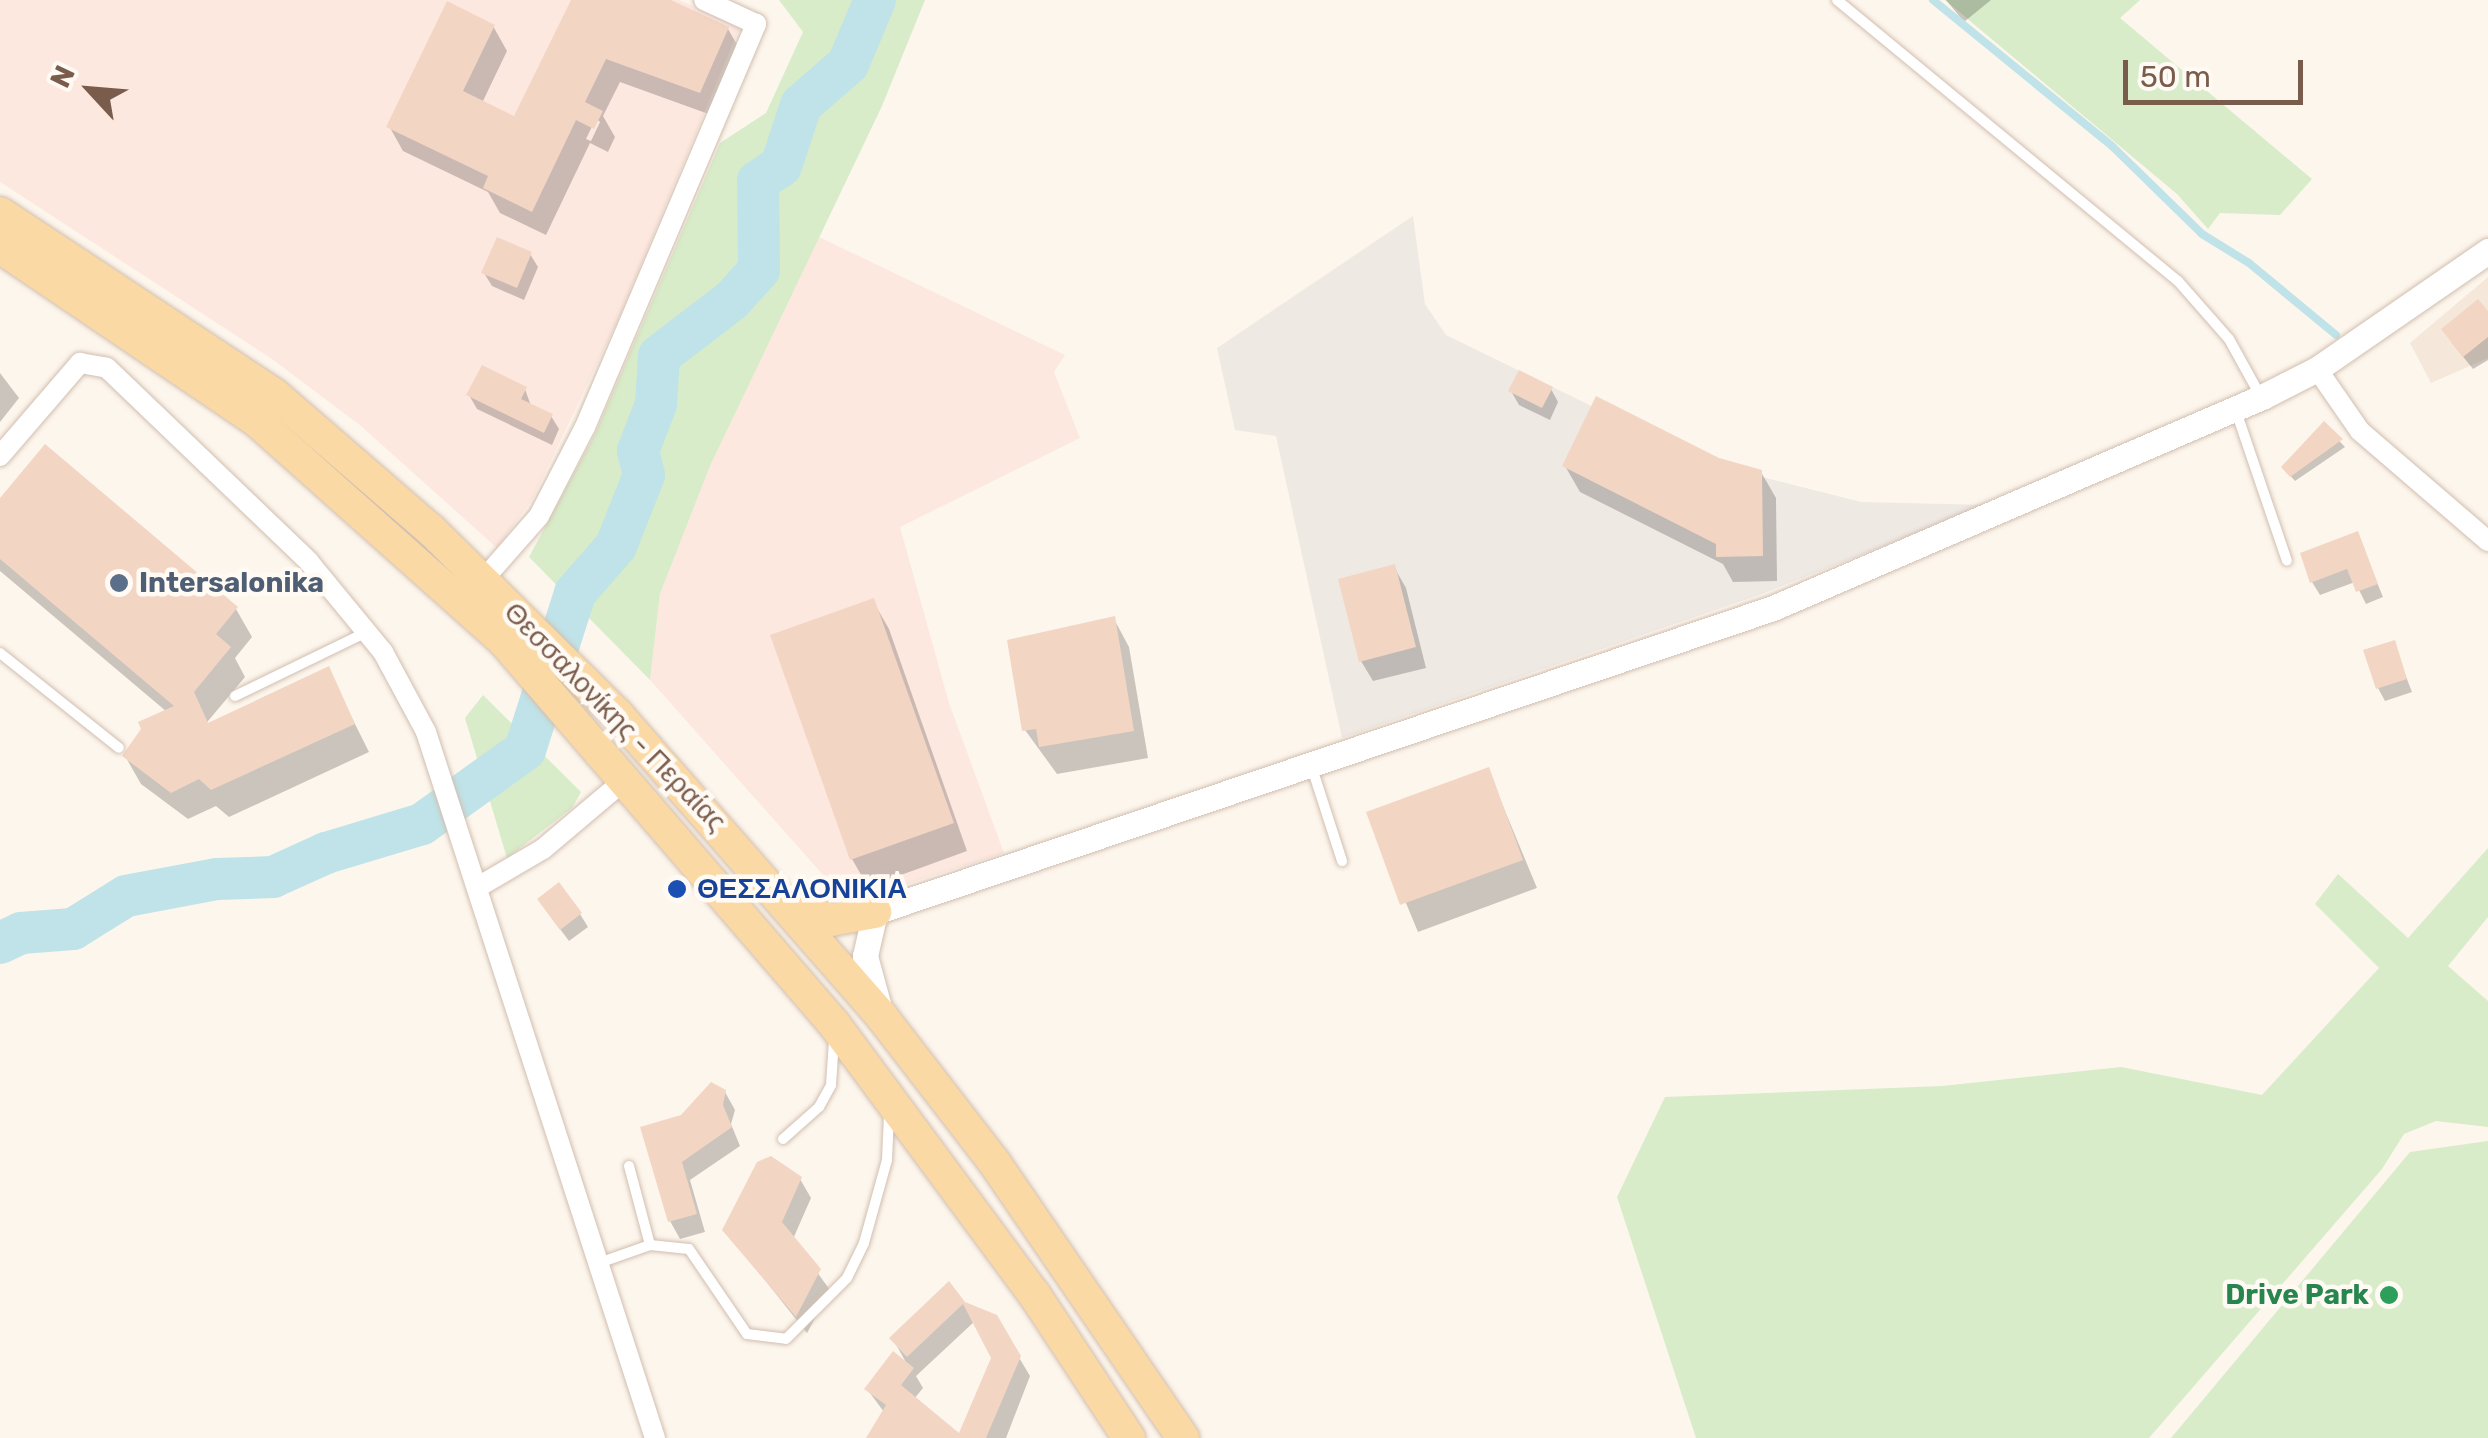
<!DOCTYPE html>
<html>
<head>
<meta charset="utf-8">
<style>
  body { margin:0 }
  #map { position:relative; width:2488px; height:1438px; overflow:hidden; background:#fdf6ec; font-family:Rubik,sans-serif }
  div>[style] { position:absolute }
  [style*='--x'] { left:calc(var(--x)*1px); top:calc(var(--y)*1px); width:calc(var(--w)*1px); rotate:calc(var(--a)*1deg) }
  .residential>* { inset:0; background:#f5e8da }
  .commercial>* { inset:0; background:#fde8e0 }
  .industrial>* { inset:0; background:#efe9e4 }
  .green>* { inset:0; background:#d8ecc9 }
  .shadow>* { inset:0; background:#0003 }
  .stream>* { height:8px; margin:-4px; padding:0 4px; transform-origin:4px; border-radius:4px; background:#bfe3e8 }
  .river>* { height:42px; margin:-21px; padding:0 21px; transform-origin:21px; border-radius:21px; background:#bfe3e8 }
  .building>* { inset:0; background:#f3d5c3 }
  .roads { filter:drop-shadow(0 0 2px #d1beb0) drop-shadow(0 0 2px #d1beb0) }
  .service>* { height:10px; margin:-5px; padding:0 5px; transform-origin:5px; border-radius:5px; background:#fff }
  .minor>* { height:20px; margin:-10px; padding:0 10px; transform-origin:10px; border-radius:10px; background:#fff }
  .tertiary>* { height:25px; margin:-12.5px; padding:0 12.5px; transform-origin:12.5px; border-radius:12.5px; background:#fff }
  .primary>* { height:32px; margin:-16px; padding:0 16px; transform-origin:16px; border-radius:16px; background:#fbd9a5 }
  .dots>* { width:28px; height:28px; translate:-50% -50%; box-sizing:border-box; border:5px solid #fffaf3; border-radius:50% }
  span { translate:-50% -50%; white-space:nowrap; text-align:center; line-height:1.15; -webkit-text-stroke:9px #fffaf3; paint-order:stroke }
  .service-label { font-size:28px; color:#4e5e75; font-weight:700 }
  .left { translate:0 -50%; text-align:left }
  .street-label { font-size:28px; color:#7a5c4d }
  .transit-label { font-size:28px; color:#164399; font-weight:700 }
  .leisure-label { font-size:28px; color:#27864d; font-weight:700 }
  .right { translate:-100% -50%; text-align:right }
  .north { position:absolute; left:40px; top:40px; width:100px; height:100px; -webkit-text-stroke:8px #fffaf3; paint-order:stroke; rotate:296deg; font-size:28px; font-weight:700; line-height:40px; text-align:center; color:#7a5c4d }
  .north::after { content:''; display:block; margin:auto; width:35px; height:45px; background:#7a5c4d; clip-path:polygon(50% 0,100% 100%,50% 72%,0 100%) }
  .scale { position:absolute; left:2123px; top:60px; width:180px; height:45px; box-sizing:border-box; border:5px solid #7a5c4d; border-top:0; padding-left:12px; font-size:30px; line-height:35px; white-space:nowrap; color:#7a5c4d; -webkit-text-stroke:8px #fffaf3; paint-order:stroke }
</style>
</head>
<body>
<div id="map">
  <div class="residential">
    <i style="clip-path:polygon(2488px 277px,2488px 358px,2431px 383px,2410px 343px)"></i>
  </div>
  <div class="commercial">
    <i style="clip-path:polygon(0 0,679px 0,740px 27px,617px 322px,533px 498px,497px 548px,361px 426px,272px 359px,0 182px)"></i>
    <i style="clip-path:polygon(819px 237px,1065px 355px,1054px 372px,1080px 438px,900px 527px,949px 703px,1004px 853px,848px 903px,650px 680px,660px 594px,710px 466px)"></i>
  </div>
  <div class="industrial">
    <i style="clip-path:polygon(1413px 216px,1425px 304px,1446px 335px,1710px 464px,1861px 502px,1988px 505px,1759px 595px,1342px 738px,1276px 436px,1235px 430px,1217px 348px)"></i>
  </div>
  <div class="green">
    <i style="clip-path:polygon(779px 0,925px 0,882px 106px,710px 466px,660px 594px,650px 680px,529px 557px,595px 434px,720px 143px,766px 113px,803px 32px)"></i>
    <i style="clip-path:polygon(1945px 0,2140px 0,2120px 18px,2312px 179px,2280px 215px,2220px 213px,2208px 229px,2177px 194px)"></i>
    <i style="clip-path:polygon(483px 695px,581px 792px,572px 808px,507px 858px,465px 718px)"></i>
    <i style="clip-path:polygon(2488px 848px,2488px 917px,2448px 966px,2488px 1001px,2488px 1127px,2436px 1121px,2404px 1134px,2382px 1169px,2149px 1438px,1696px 1438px,1617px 1197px,1665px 1097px,1942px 1086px,2121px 1067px,2262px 1095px,2379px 968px,2315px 904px,2338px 874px,2408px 938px)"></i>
    <i style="clip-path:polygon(2488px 1141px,2488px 1438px,2171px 1438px,2410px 1152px)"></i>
  </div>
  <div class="shadow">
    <i style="clip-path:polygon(evenodd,573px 0,665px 0,728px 29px,742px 53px,714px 116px,620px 82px,603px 116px,615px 137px,608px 152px,590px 143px,546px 235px,500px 213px,488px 192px,403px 151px,389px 126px,493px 26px,507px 51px,483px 101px,516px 119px,573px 0,596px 118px,600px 122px,591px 141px,586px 139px,596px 118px)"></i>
    <i style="clip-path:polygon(1946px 0,1991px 0,1964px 22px)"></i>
    <i style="clip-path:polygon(530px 254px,538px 267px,524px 300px,492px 286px,484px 273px)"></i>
    <i style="clip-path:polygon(2488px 315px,2488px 360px,2473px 369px,2452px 343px)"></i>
    <i style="clip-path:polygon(0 373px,19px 398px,0 422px)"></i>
    <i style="clip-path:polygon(525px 389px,531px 406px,551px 416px,559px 429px,552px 445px,477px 409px,469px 395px)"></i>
    <i style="clip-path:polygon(1551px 389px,1558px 402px,1550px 420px,1519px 405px,1511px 391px)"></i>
    <i style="clip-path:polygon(2324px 425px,2345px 447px,2295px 481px,2288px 473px)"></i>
    <i style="clip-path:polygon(45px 448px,236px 609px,252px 637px,235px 658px,245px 677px,203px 727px,328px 670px,369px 752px,229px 817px,216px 806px,188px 819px,141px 784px,125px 756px,167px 712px,0 571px,0 501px)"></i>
    <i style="clip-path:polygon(1718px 461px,1761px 472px,1776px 498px,1777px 581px,1733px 582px,1723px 564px,1580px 492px,1565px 466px)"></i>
    <i style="clip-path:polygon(2357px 534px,2383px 597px,2366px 604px,2355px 582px,2320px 595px,2312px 582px)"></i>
    <i style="clip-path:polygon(1394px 567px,1406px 588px,1426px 668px,1373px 681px,1361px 661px)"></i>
    <i style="clip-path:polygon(873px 601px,889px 629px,967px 851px,868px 887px,852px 859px)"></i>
    <i style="clip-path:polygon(1114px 619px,1129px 647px,1148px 758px,1057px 774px,1025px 730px)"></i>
    <i style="clip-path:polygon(2393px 643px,2412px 692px,2385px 701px,2378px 688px)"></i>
    <i style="clip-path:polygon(1488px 770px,1537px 888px,1418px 932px,1369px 814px)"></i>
    <i style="clip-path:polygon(548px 913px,580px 914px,588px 927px,569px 941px)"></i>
    <i style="clip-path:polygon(725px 1092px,735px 1110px,731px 1124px,740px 1146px,690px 1180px,705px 1232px,680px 1239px,670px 1221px,683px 1117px)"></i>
    <i style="clip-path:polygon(800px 1179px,811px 1198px,793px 1239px,830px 1290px,807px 1333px,725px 1230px)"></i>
    <i style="clip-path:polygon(evenodd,949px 1285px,964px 1304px,995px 1317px,1030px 1376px,1006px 1438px,881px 1438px,884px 1412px,867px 1389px,908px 1366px,893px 1339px,949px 1285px,975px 1321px,994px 1357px,960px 1437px,914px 1399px,923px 1388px,916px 1376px,975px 1321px)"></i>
  </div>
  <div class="stream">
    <i style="--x:1933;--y:0;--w:232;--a:39.2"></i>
    <i style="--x:2113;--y:147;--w:124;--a:44.3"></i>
    <i style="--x:2202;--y:234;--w:55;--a:31.7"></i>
    <i style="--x:2249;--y:263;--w:113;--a:39.6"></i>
  </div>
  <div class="river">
    <i style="--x:0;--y:943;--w:23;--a:-25"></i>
    <i style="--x:21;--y:933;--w:52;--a:-4.4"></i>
    <i style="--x:73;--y:929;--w:62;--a:-31.9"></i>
    <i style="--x:126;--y:896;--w:93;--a:-10.6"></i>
    <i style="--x:217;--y:879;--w:56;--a:-2"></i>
    <i style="--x:273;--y:877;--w:58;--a:-24.4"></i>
    <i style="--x:326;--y:853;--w:100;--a:-16.8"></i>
    <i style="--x:422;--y:824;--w:127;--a:-35.7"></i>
    <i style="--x:525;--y:750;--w:165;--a:-72.3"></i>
    <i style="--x:575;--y:593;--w:62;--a:-48.9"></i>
    <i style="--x:616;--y:546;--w:76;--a:-68.5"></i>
    <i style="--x:644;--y:475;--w:25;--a:-104"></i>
    <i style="--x:638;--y:451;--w:50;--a:-69"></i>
    <i style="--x:656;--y:404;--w:48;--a:-86.4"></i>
    <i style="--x:659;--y:356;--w:92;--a:-37.5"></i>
    <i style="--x:732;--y:300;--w:40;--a:-48"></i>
    <i style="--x:759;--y:270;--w:89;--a:-90.6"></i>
    <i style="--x:758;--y:181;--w:27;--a:-33"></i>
    <i style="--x:781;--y:166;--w:64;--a:-71.8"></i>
    <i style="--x:801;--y:105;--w:62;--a:-41.1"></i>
    <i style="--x:848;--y:64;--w:69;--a:-67.1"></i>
  </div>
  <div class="building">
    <i style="clip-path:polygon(571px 0,671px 0,729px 27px,700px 93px,606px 59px,585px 102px,603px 111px,594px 129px,576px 120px,532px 212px,483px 188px,488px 176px,386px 127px,447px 1px,495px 25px,463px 91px,514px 116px)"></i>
    <i style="clip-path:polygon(497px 237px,532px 252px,517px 288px,481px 273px)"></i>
    <i style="clip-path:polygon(2478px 299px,2488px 311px,2488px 337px,2463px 357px,2441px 329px)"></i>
    <i style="clip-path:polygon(482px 365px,527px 387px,521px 399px,553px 414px,544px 433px,466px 395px)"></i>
    <i style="clip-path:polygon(1519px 370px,1553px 387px,1542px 408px,1508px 391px)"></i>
    <i style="clip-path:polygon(1596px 396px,1719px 458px,1762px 470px,1763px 556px,1716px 557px,1716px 544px,1562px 466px)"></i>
    <i style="clip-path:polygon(2324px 421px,2343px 439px,2290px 477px,2281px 467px)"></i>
    <i style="clip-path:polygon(45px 444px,238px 607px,216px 634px,231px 647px,194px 692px,208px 723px,329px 666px,355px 724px,211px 790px,199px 779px,171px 793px,122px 756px,141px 729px,138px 722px,174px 706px,0 559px,0 498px)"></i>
    <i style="clip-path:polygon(2358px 531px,2378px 584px,2356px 592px,2347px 569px,2310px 583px,2300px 553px)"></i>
    <i style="clip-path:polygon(1395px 564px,1416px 647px,1359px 662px,1338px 579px)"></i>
    <i style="clip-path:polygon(874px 598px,954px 823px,850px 860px,770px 635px)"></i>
    <i style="clip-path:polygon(1115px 616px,1134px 731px,1039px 747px,1036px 729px,1022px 731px,1007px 640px)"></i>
    <i style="clip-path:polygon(2395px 640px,2407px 679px,2376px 689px,2363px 650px)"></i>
    <i style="clip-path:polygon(1489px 767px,1523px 860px,1400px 905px,1366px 812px)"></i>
    <i style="clip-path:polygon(559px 882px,582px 913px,560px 930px,537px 899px)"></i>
    <i style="clip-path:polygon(711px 1082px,726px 1090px,723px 1105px,732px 1127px,682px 1162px,697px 1214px,668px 1222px,640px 1127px,681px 1115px)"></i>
    <i style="clip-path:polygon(771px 1156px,802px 1177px,782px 1222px,821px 1269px,796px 1317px,722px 1230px,757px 1162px)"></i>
    <i style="clip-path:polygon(949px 1281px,965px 1302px,997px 1315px,1021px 1356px,986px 1438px,866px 1438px,886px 1405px,864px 1389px,893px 1351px,914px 1368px,901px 1385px,959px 1433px,991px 1358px,963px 1304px,907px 1357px,889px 1338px)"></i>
  </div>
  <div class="roads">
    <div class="service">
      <i style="--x:1837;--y:0;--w:442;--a:39.5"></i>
      <i style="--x:2178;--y:281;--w:77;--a:48.7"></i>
      <i style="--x:2229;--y:339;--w:66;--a:61.1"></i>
      <i style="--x:2236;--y:411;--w:158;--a:71.2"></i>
      <i style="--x:0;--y:653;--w:152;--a:38.6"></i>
      <i style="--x:235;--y:696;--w:149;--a:-25.9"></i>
      <i style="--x:1312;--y:768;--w:98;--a:72.1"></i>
      <i style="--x:783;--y:1139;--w:48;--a:-41.6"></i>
      <i style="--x:819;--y:1107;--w:25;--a:-61"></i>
      <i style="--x:831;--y:1085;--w:45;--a:-86.2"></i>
      <i style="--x:629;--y:1166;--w:82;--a:75.1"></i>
      <i style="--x:599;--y:1263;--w:54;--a:-19.4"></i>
      <i style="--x:650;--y:1245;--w:39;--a:6"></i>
      <i style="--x:689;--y:1249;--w:103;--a:55.7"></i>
      <i style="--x:747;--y:1334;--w:39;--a:7"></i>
      <i style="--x:786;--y:1339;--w:86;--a:-45"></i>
      <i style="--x:847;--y:1278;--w:39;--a:-64"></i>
      <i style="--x:864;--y:1243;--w:86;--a:-74.5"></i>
      <i style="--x:887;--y:1160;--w:46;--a:-87.5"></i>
    </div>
    <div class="minor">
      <i style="--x:2317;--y:369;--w:75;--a:55.3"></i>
      <i style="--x:2360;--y:431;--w:169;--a:40.7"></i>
      <i style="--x:0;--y:456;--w:123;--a:-49.3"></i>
      <i style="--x:80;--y:363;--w:27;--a:10"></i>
      <i style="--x:107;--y:368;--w:280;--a:43.8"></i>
      <i style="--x:309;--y:562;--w:117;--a:50.6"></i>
      <i style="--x:383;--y:652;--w:91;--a:61.7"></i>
      <i style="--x:426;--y:732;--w:742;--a:72.03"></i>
      <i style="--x:483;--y:580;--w:85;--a:-48.8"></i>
      <i style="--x:539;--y:516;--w:100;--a:-62.7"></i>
      <i style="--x:585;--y:427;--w:438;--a:-67"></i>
      <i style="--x:756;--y:24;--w:57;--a:-155.2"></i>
      <i style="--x:478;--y:887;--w:75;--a:-30.3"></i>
      <i style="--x:543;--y:849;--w:110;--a:-40.2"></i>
    </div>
    <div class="tertiary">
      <i style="--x:879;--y:1007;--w:53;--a:-105.4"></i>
      <i style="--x:865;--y:956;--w:45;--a:-77.2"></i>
      <i style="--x:875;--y:912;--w:948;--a:-18.7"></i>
      <i style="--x:1773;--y:608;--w:533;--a:-23.34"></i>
      <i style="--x:2262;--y:397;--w:62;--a:-27"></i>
      <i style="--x:2317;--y:369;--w:208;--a:-34.6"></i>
    </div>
    <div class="primary">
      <i style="--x:0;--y:213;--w:330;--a:33.5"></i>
      <i style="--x:275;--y:395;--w:206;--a:40.9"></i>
      <i style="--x:431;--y:530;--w:263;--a:44.7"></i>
      <i style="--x:618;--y:715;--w:401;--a:48.8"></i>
      <i style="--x:882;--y:1017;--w:183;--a:52.3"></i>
      <i style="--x:994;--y:1162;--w:335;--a:55.6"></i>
      <i style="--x:0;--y:247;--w:310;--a:34.1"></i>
      <i style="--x:257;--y:421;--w:329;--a:41.7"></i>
      <i style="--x:503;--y:640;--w:507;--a:49.24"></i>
      <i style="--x:834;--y:1024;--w:336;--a:53.5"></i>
      <i style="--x:1034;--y:1294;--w:173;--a:56.6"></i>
      <i style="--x:793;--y:909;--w:40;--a:16"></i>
      <i style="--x:831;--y:920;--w:45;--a:-10.3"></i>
    </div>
  </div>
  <div class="dots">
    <i style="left:119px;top:583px;background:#5c6f8a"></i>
    <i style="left:677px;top:889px;background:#1a4fb4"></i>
    <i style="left:2389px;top:1295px;background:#2e9e5b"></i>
  </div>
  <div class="service-label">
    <span class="left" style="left:139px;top:583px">Intersalonika</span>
  </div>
  <div class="street-label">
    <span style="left:615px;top:717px;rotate:46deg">Θεσσαλονίκης - Περαίας</span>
  </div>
  <div class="transit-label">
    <span class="left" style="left:697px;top:889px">ΘΕΣΣΑΛΟΝΙΚΙΑ</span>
  </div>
  <div class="leisure-label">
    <span class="right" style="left:2369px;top:1295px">Drive Park</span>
  </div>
  <div class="north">N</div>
  <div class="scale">50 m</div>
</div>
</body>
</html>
